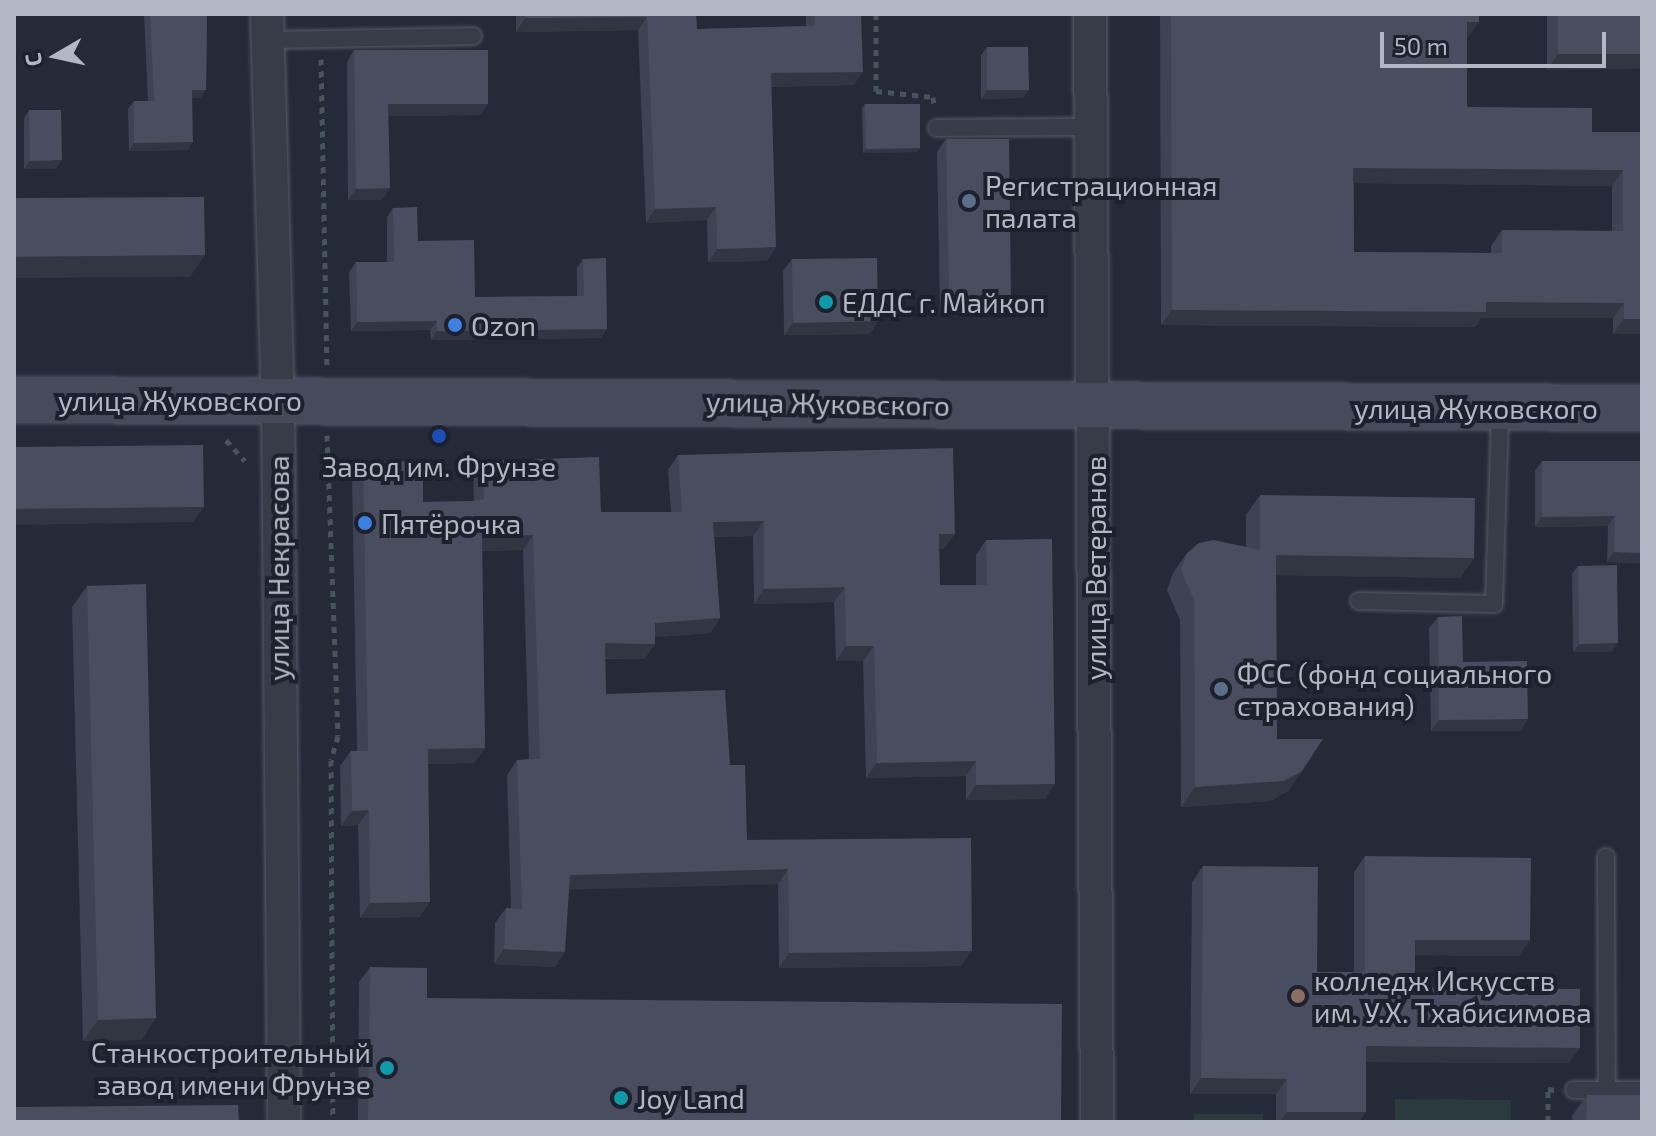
<!DOCTYPE html>
<html>
<head>
<meta charset="utf-8">
<style>
  body { margin:0 }
  #map { position:relative; width:1656px; height:1136px; overflow:hidden; background:#242a38; font-family:"Exo 2",sans-serif }
  div>[style] { position:absolute }
  [style*='--x'] { left:calc(var(--x)*1px); top:calc(var(--y)*1px); width:calc(var(--w)*1px); rotate:calc(var(--a)*1deg) }
  .green>* { inset:0; background:#2a3a3d }
  .path>* { height:5px; margin-top:-2.5px; transform-origin:0; background:repeating-linear-gradient(90deg,#47555a 0 6px,transparent 0 12px) }
  .roads { filter:drop-shadow(0 0 2px #555a66) drop-shadow(0 0 2px #555a66) }
  .lane>* { height:16px; margin:-8px; padding:0 8px; transform-origin:8px; border-radius:8px; background:#373c49 }
  .street>* { height:32px; margin:-16px; padding:0 16px; transform-origin:16px; border-radius:16px; background:#373c49 }
  .secondary>* { height:44px; margin:-22px; padding:0 22px; transform-origin:22px; border-radius:22px; background:#464b5b }
  .wall>* { inset:0; background:#3e4252 }
  .shaded-wall>* { inset:0; background:#323642 }
  .building>* { inset:0; background:#484d5f }
  .dots>* { width:22px; height:22px; translate:-50% -50%; box-sizing:border-box; border:4px solid #1d212d; border-radius:50% }
  span { translate:-50% -50%; white-space:nowrap; text-align:center; line-height:1.15; -webkit-text-stroke:8px #1d212d; paint-order:stroke }
  .poi-label { font-size:28px; color:#b2b7c5 }
  .left { translate:0 -50%; text-align:left }
  .right { translate:-100% -50%; text-align:right }
  .street-label { font-size:28px; color:#b2b7c5 }
  .frame { position:absolute; inset:0; border:16px solid #b2b7c5; pointer-events:none }
  .north { position:absolute; left:16px; top:16px; width:80px; height:80px; -webkit-text-stroke:6px #1d212d; paint-order:stroke; rotate:261deg; font-size:22px; font-weight:700; line-height:32px; text-align:center; color:#b2b7c5 }
  .north::after { content:''; display:block; margin:auto; width:28px; height:36px; background:#b2b7c5; clip-path:polygon(50% 0,100% 100%,50% 72%,0 100%) }
  .scale { position:absolute; left:1380px; top:32px; width:226px; height:36px; box-sizing:border-box; border:4px solid #b2b7c5; border-top:0; padding-left:10px; font-size:24px; line-height:28px; white-space:nowrap; color:#b2b7c5; -webkit-text-stroke:6px #1d212d; paint-order:stroke }
</style>
</head>
<body>
<div id="map">
  <div class="green">
    <i style="clip-path:polygon(1395px 1099px,1511px 1100px,1511px 1122px,1395px 1122px)"></i>
    <i style="clip-path:polygon(1194px 1114px,1263px 1114px,1263px 1122px,1194px 1122px)"></i>
  </div>
  <div class="path">
    <i style="--x:876;--y:14;--w:77;--a:90"></i>
    <i style="--x:876;--y:91;--w:57;--a:6"></i>
    <i style="--x:933;--y:97;--w:9;--a:84"></i>
    <i style="--x:321;--y:59;--w:306;--a:88.9"></i>
    <i style="--x:327;--y:435;--w:301;--a:87.9"></i>
    <i style="--x:338;--y:736;--w:25;--a:106"></i>
    <i style="--x:331;--y:760;--w:362;--a:89.7"></i>
    <i style="--x:226;--y:440;--w:28;--a:48"></i>
    <i style="--x:1548;--y:1122;--w:33;--a:-90"></i>
    <i style="--x:1548;--y:1089;--w:7;--a:8"></i>
  </div>
  <div class="roads">
    <div class="lane">
      <i style="--x:268;--y:40;--w:205;--a:-1.1"></i>
      <i style="--x:937;--y:128;--w:154;--a:-0.4"></i>
      <i style="--x:1359;--y:601;--w:135;--a:1.3"></i>
      <i style="--x:1494;--y:604;--w:194;--a:-88.2"></i>
      <i style="--x:1606;--y:857;--w:233;--a:89.8"></i>
      <i style="--x:1574;--y:1090;--w:68;--a:0"></i>
    </div>
    <div class="street">
      <i style="--x:267;--y:14;--w:386;--a:88.4"></i>
      <i style="--x:278;--y:400;--w:722;--a:89.52"></i>
      <i style="--x:1090;--y:14;--w:1108;--a:89.64"></i>
    </div>
    <div class="secondary">
      <i style="--x:14;--y:400;--w:1628;--a:0.28"></i>
    </div>
  </div>
  <div class="wall">
    <i style="clip-path:polygon(144px 14px,207px 14px,206px 90px,200px 98px,192px 98px,188px 150px,129px 151px,128px 109px,134px 101px,148px 101px)"></i>
    <i style="clip-path:polygon(516px 14px,696px 14px,697px 29px,806px 26px,806px 14px,861px 14px,854px 85px,771px 87px,767px 261px,708px 262px,707px 220px,646px 223px,638px 30px,516px 32px)"></i>
    <i style="clip-path:polygon(evenodd,1160px 14px,1479px 14px,1479px 22px,1468px 37px,1467px 37px,1467px 107px,1592px 132px,1642px 132px,1642px 334px,1613px 334px,1613px 318px,1481px 318px,1475px 327px,1161px 325px,1160px 14px,1354px 183px,1612px 186px,1612px 231px,1502px 230px,1491px 246px,1491px 253px,1354px 252px,1354px 183px)"></i>
    <i style="clip-path:polygon(1547px 14px,1642px 14px,1547px 70px)"></i>
    <i style="clip-path:polygon(987px 47px,1023px 98px,981px 99px,981px 55px)"></i>
    <i style="clip-path:polygon(354px 50px,488px 104px,480px 115px,388px 116px,390px 188px,382px 200px,348px 200px,347px 62px)"></i>
    <i style="clip-path:polygon(865px 104px,920px 148px,917px 152px,863px 153px,862px 108px)"></i>
    <i style="clip-path:polygon(29px 110px,56px 169px,24px 169px,24px 118px)"></i>
    <i style="clip-path:polygon(946px 139px,1011px 298px,1003px 310px,940px 311px,937px 152px)"></i>
    <i style="clip-path:polygon(393px 208px,418px 241px,475px 297px,577px 296px,577px 268px,583px 259px,601px 338px,431px 340px,430px 330px,351px 331px,349px 272px,356px 262px,387px 262px,387px 217px)"></i>
    <i style="clip-path:polygon(792px 259px,878px 321px,870px 334px,784px 335px,783px 271px)"></i>
    <i style="clip-path:polygon(678px 455px,944px 549px,939px 549px,940px 585px,976px 585px,976px 555px,986px 540px,1045px 799px,966px 800px,966px 776px,866px 778px,863px 661px,836px 661px,834px 602px,754px 604px,753px 536px,714px 537px,720px 618px,710px 633px,655px 637px,655px 644px,644px 659px,605px 659px,606px 694px,730px 765px,747px 840px,961px 966px,779px 968px,778px 884px,569px 889px,555px 967px,494px 964px,495px 923px,506px 908px,511px 909px,507px 775px,517px 760px,529px 759px,523px 550px,482px 551px,485px 748px,474px 763px,428px 764px,420px 917px,360px 918px,358px 825px,341px 826px,340px 766px,351px 751px,357px 751px,352px 477px,363px 462px,423px 502px,474px 501px,473px 476px,483px 461px,601px 512px,671px 512px,668px 470px)"></i>
    <i style="clip-path:polygon(1542px 461px,1642px 461px,1642px 563px,1607px 562px,1608px 526px,1535px 527px,1535px 471px)"></i>
    <i style="clip-path:polygon(1260px 495px,1474px 558px,1460px 578px,1276px 575px,1277px 739px,1302px 771px,1288px 791px,1270px 801px,1181px 807px,1180px 620px,1167px 590px,1173px 573px,1187px 553px,1246px 547px,1246px 515px)"></i>
    <i style="clip-path:polygon(1578px 566px,1612px 652px,1573px 652px,1572px 574px)"></i>
    <i style="clip-path:polygon(87px 586px,156px 1018px,141px 1040px,83px 1041px,72px 607px)"></i>
    <i style="clip-path:polygon(1438px 617px,1463px 662px,1520px 731px,1431px 731px,1429px 628px)"></i>
    <i style="clip-path:polygon(1365px 856px,1519px 956px,1415px 955px,1415px 988px,1569px 1063px,1366px 1062px,1366px 1112px,1359px 1122px,1276px 1122px,1276px 1094px,1190px 1094px,1192px 882px,1203px 866px,1317px 972px,1354px 972px,1354px 872px)"></i>
    <i style="clip-path:polygon(370px 967px,427px 998px,1061px 1122px,358px 1122px,359px 982px)"></i>
    <i style="clip-path:polygon(1587px 1095px,1642px 1122px,1572px 1122px,1572px 1116px)"></i>
  </div>
  <div class="shaded-wall">
    <i style="clip-path:polygon(647px 17px,638px 30px,516px 32px,525px 18px)"></i>
    <i style="clip-path:polygon(1467px 22px,1479px 22px,1468px 37px,1456px 37px)"></i>
    <i style="clip-path:polygon(1558px 54px,1642px 54px,1642px 69px,1547px 70px)"></i>
    <i style="clip-path:polygon(863px 72px,854px 85px,761px 87px,771px 73px)"></i>
    <i style="clip-path:polygon(192px 90px,206px 90px,200px 98px,187px 98px)"></i>
    <i style="clip-path:polygon(987px 90px,1029px 90px,1023px 98px,981px 99px)"></i>
    <i style="clip-path:polygon(388px 104px,488px 104px,480px 115px,380px 116px)"></i>
    <i style="clip-path:polygon(193px 142px,188px 150px,129px 151px,134px 143px)"></i>
    <i style="clip-path:polygon(920px 148px,917px 152px,863px 153px,866px 149px)"></i>
    <i style="clip-path:polygon(62px 160px,56px 169px,24px 169px,30px 161px)"></i>
    <i style="clip-path:polygon(1353px 168px,1623px 170px,1612px 186px,1343px 183px)"></i>
    <i style="clip-path:polygon(390px 188px,382px 200px,348px 200px,356px 189px)"></i>
    <i style="clip-path:polygon(716px 207px,707px 220px,646px 223px,655px 209px)"></i>
    <i style="clip-path:polygon(776px 247px,767px 261px,708px 262px,717px 249px)"></i>
    <i style="clip-path:polygon(205px 255px,190px 277px,14px 278px,14px 257px)"></i>
    <i style="clip-path:polygon(1011px 298px,1003px 310px,940px 311px,949px 299px)"></i>
    <i style="clip-path:polygon(1486px 302px,1624px 303px,1613px 318px,1481px 318px,1475px 327px,1161px 325px,1172px 310px)"></i>
    <i style="clip-path:polygon(1624px 319px,1642px 319px,1642px 334px,1613px 334px)"></i>
    <i style="clip-path:polygon(437px 321px,430px 330px,351px 331px,357px 322px)"></i>
    <i style="clip-path:polygon(878px 321px,870px 334px,784px 335px,793px 323px)"></i>
    <i style="clip-path:polygon(607px 329px,601px 338px,431px 340px,437px 331px)"></i>
    <i style="clip-path:polygon(204px 507px,193px 522px,14px 525px,14px 509px)"></i>
    <i style="clip-path:polygon(1615px 516px,1608px 526px,1535px 527px,1542px 517px)"></i>
    <i style="clip-path:polygon(764px 521px,753px 536px,703px 537px,713px 522px)"></i>
    <i style="clip-path:polygon(939px 534px,955px 534px,944px 549px,928px 549px)"></i>
    <i style="clip-path:polygon(533px 535px,523px 550px,471px 551px,482px 536px)"></i>
    <i style="clip-path:polygon(1614px 552px,1642px 553px,1642px 563px,1607px 562px)"></i>
    <i style="clip-path:polygon(1276px 555px,1474px 558px,1460px 578px,1262px 575px)"></i>
    <i style="clip-path:polygon(845px 587px,834px 602px,754px 604px,764px 589px)"></i>
    <i style="clip-path:polygon(720px 618px,710px 633px,645px 638px,655px 623px)"></i>
    <i style="clip-path:polygon(605px 643px,655px 644px,644px 659px,594px 658px)"></i>
    <i style="clip-path:polygon(1618px 643px,1612px 652px,1573px 652px,1579px 644px)"></i>
    <i style="clip-path:polygon(846px 646px,874px 646px,863px 661px,836px 661px)"></i>
    <i style="clip-path:polygon(1528px 719px,1520px 731px,1431px 731px,1439px 720px)"></i>
    <i style="clip-path:polygon(485px 748px,474px 763px,417px 764px,428px 749px)"></i>
    <i style="clip-path:polygon(976px 761px,966px 776px,866px 778px,877px 763px)"></i>
    <i style="clip-path:polygon(1302px 771px,1288px 791px,1270px 801px,1181px 807px,1195px 787px)"></i>
    <i style="clip-path:polygon(1055px 784px,1045px 799px,966px 800px,976px 785px)"></i>
    <i style="clip-path:polygon(369px 810px,358px 825px,341px 826px,352px 811px)"></i>
    <i style="clip-path:polygon(788px 869px,778px 884px,559px 890px,570px 875px)"></i>
    <i style="clip-path:polygon(430px 902px,420px 917px,360px 918px,370px 903px)"></i>
    <i style="clip-path:polygon(1415px 940px,1530px 940px,1519px 956px,1404px 955px)"></i>
    <i style="clip-path:polygon(504px 949px,565px 952px,555px 967px,494px 964px)"></i>
    <i style="clip-path:polygon(972px 951px,961px 966px,779px 968px,789px 953px)"></i>
    <i style="clip-path:polygon(156px 1018px,141px 1040px,83px 1041px,98px 1020px)"></i>
    <i style="clip-path:polygon(1366px 1046px,1580px 1048px,1569px 1063px,1355px 1062px)"></i>
    <i style="clip-path:polygon(1201px 1078px,1287px 1079px,1276px 1094px,1190px 1094px)"></i>
    <i style="clip-path:polygon(1287px 1112px,1366px 1112px,1359px 1122px,1280px 1122px)"></i>
  </div>
  <div class="building">
    <i style="clip-path:polygon(150px 14px,207px 14px,206px 90px,192px 90px,193px 142px,134px 143px,134px 101px,154px 101px)"></i>
    <i style="clip-path:polygon(525px 14px,696px 14px,697px 29px,815px 26px,815px 14px,861px 14px,863px 72px,771px 73px,776px 247px,717px 249px,716px 207px,655px 209px,647px 17px,525px 18px)"></i>
    <i style="clip-path:polygon(evenodd,1171px 14px,1479px 14px,1479px 22px,1467px 22px,1467px 107px,1592px 108px,1592px 132px,1642px 132px,1642px 319px,1624px 319px,1624px 303px,1486px 302px,1486px 312px,1172px 310px,1171px 14px,1353px 168px,1623px 170px,1623px 231px,1502px 230px,1502px 253px,1354px 252px,1353px 168px)"></i>
    <i style="clip-path:polygon(1558px 14px,1642px 14px,1642px 54px,1558px 54px)"></i>
    <i style="clip-path:polygon(987px 47px,1028px 47px,1029px 90px,987px 90px)"></i>
    <i style="clip-path:polygon(354px 50px,488px 50px,488px 104px,388px 104px,390px 188px,356px 189px)"></i>
    <i style="clip-path:polygon(865px 104px,920px 104px,920px 148px,866px 149px)"></i>
    <i style="clip-path:polygon(29px 110px,61px 110px,62px 160px,30px 161px)"></i>
    <i style="clip-path:polygon(946px 139px,1009px 139px,1011px 298px,949px 299px)"></i>
    <i style="clip-path:polygon(204px 197px,205px 255px,14px 257px,14px 198px)"></i>
    <i style="clip-path:polygon(417px 207px,418px 241px,474px 240px,475px 297px,584px 296px,583px 259px,606px 258px,607px 329px,437px 331px,437px 321px,357px 322px,356px 262px,394px 262px,393px 208px)"></i>
    <i style="clip-path:polygon(877px 258px,878px 321px,793px 323px,792px 259px)"></i>
    <i style="clip-path:polygon(203px 445px,204px 507px,14px 509px,14px 447px)"></i>
    <i style="clip-path:polygon(953px 448px,955px 534px,939px 534px,940px 585px,987px 585px,986px 540px,1052px 539px,1055px 784px,976px 785px,976px 761px,877px 763px,874px 646px,846px 646px,845px 587px,764px 589px,764px 521px,713px 522px,720px 618px,655px 623px,655px 644px,605px 643px,606px 694px,725px 690px,730px 765px,745px 765px,747px 840px,971px 838px,972px 951px,789px 953px,788px 869px,570px 875px,565px 952px,504px 949px,506px 908px,522px 909px,517px 760px,540px 759px,533px 535px,482px 536px,485px 748px,428px 749px,430px 902px,370px 903px,369px 810px,352px 811px,351px 751px,368px 751px,363px 462px,423px 461px,423px 502px,472px 501px,484px 499px,483px 461px,599px 457px,601px 512px,682px 512px,678px 455px)"></i>
    <i style="clip-path:polygon(1542px 461px,1642px 461px,1642px 553px,1614px 552px,1615px 516px,1542px 517px)"></i>
    <i style="clip-path:polygon(1260px 495px,1475px 498px,1474px 558px,1276px 555px,1277px 739px,1323px 739px,1302px 771px,1284px 781px,1195px 787px,1194px 600px,1181px 570px,1187px 553px,1199px 543px,1214px 540px,1260px 550px)"></i>
    <i style="clip-path:polygon(1617px 565px,1618px 643px,1579px 644px,1578px 566px)"></i>
    <i style="clip-path:polygon(146px 584px,156px 1018px,98px 1020px,87px 586px)"></i>
    <i style="clip-path:polygon(1462px 616px,1463px 662px,1527px 661px,1528px 719px,1439px 720px,1438px 617px)"></i>
    <i style="clip-path:polygon(1365px 856px,1531px 858px,1530px 940px,1415px 940px,1415px 988px,1580px 989px,1580px 1048px,1366px 1046px,1366px 1112px,1287px 1112px,1287px 1079px,1201px 1078px,1203px 866px,1318px 867px,1317px 972px,1365px 972px)"></i>
    <i style="clip-path:polygon(370px 967px,427px 968px,427px 998px,1062px 1004px,1061px 1122px,368px 1122px)"></i>
    <i style="clip-path:polygon(1587px 1095px,1642px 1095px,1642px 1122px,1586px 1122px)"></i>
    <i style="clip-path:polygon(238px 1105px,239px 1122px,14px 1122px,14px 1107px)"></i>
  </div>
  <div class="dots">
    <i style="left:969px;top:201px;background:#5c6f8a"></i>
    <i style="left:826px;top:302px;background:#0f9aa8"></i>
    <i style="left:455px;top:325px;background:#3f7fe0"></i>
    <i style="left:439px;top:436px;background:#1a4fb4"></i>
    <i style="left:365px;top:523px;background:#3f7fe0"></i>
    <i style="left:1221px;top:689px;background:#5c6f8a"></i>
    <i style="left:1298px;top:996px;background:#8d6e63"></i>
    <i style="left:387px;top:1068px;background:#0f9aa8"></i>
    <i style="left:621px;top:1098px;background:#0f9aa8"></i>
  </div>
  <div class="poi-label">
    <span class="left" style="left:985px;top:201px">Регистрационная<br>палата</span>
    <span class="left" style="left:842px;top:302px">ЕДДС г. Майкоп</span>
    <span class="left" style="left:471px;top:325px">Ozon</span>
    <span style="left:439px;top:466px">Завод им. Фрунзе</span>
    <span class="left" style="left:381px;top:523px">Пятёрочка</span>
    <span class="left" style="left:1237px;top:689px">ФСС (фонд социального<br>страхования)</span>
    <span class="left" style="left:1314px;top:996px">колледж Искусств<br>им. У.Х. Тхабисимова</span>
    <span class="right" style="left:371px;top:1068px">Станкостроительный<br>завод имени Фрунзе</span>
    <span class="left" style="left:637px;top:1098px">Joy Land</span>
  </div>
  <div class="street-label">
    <span style="left:180px;top:400px">улица Жуковского</span>
    <span style="left:828px;top:403px;rotate:1deg">улица Жуковского</span>
    <span style="left:1476px;top:408px">улица Жуковского</span>
    <span style="left:278px;top:568px;rotate:-90deg">улица Некрасова</span>
    <span style="left:1095px;top:568px;rotate:-90deg">улица Ветеранов</span>
  </div>
  <div class="frame"></div>
  <div class="north">С</div>
  <div class="scale">50 m</div>
</div>
</body>
</html>
